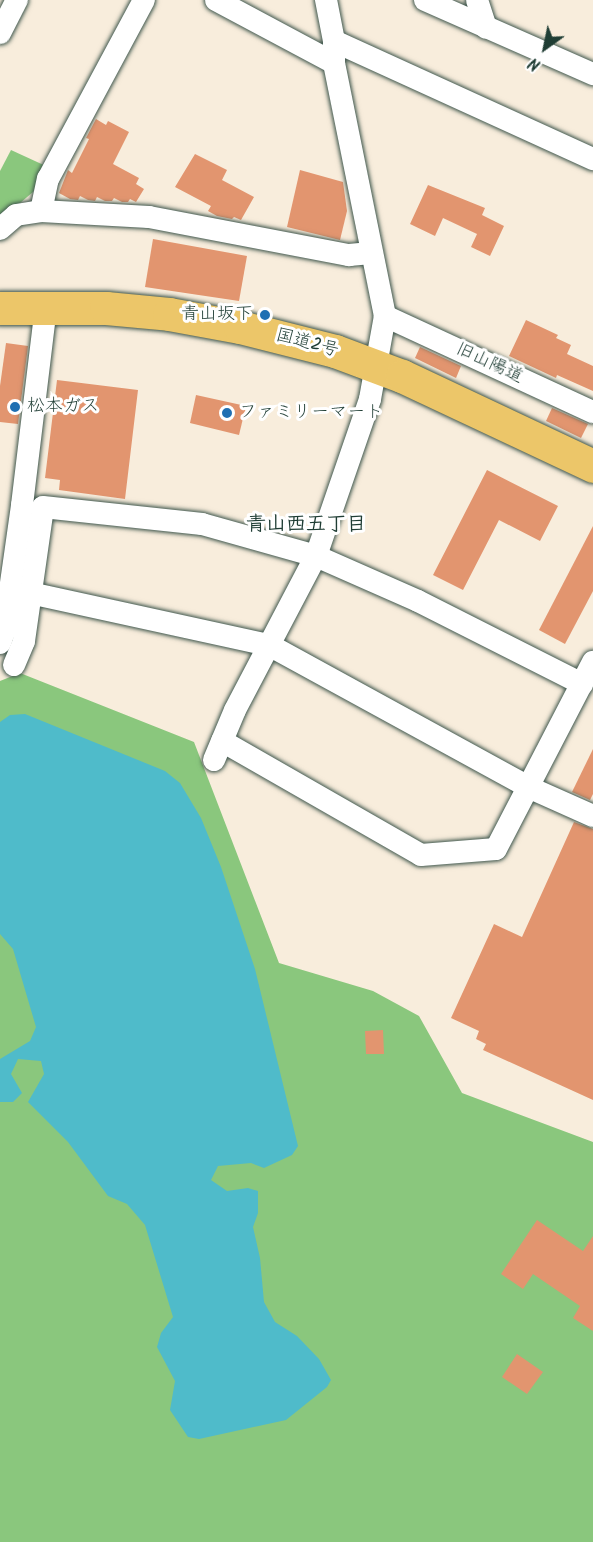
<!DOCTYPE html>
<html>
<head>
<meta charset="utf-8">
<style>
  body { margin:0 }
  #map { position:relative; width:593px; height:1542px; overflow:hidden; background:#f8eddc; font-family:Kalam,"Klee One",sans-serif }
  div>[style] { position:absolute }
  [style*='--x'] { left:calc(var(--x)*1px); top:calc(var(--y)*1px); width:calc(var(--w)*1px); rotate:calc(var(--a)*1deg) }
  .green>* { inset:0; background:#8ac77d }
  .water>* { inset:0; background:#4fbbca }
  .building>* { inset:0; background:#e2956f }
  .roads { filter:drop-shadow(0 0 2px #40574d) drop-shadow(0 0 2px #40574d) }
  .street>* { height:22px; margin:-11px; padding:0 11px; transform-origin:11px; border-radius:11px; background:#fff }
  .highway>* { height:33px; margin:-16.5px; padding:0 16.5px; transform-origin:16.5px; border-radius:16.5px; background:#ecc669 }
  .dots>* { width:16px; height:16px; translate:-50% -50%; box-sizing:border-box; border:3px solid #fff; border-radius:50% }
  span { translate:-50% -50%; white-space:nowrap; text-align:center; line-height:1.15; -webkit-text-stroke:6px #fff; paint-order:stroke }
  .poi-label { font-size:18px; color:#1f3d34 }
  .right { translate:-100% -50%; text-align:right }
  .left { translate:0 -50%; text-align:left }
  .street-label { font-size:18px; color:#1f3d34 }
  .neighbourhood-label { font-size:20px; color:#1f3d34; font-weight:700 }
  .north { position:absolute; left:515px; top:18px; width:60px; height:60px; -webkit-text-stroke:4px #fff; paint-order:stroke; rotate:213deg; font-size:16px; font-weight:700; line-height:24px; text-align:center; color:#1f3d34 }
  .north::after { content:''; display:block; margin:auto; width:21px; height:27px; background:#1f3d34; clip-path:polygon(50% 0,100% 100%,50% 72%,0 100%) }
</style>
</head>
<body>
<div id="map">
  <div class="green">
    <i style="clip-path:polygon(11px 150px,48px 167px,33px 192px,0 220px,0 171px)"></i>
    <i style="clip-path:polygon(20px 673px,194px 742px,279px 963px,373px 991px,419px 1016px,462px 1093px,593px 1142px,593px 1542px,0 1542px,0 681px)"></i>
  </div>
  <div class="water">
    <i style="clip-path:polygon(25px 714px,165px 771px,180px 783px,201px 818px,221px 867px,255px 969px,298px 1146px,292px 1155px,264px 1168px,251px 1163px,218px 1166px,211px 1180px,227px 1191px,248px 1188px,258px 1191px,258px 1213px,253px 1227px,260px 1258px,264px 1302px,275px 1322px,297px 1336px,319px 1359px,331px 1380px,327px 1387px,286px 1420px,199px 1439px,188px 1437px,170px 1410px,175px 1381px,157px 1347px,161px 1333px,173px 1317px,145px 1225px,127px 1204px,108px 1196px,68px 1142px,28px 1102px,44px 1074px,41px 1061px,18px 1059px,11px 1074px,22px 1093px,13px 1102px,0 1102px,0 1059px,30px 1041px,36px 1027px,13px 949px,0 934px,0 722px,10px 715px)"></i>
  </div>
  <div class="building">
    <i style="clip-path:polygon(96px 119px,106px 125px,108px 121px,129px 132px,113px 164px,139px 178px,136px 184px,144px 189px,136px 202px,130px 199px,128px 202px,122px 202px,114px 198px,112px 201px,105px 201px,97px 197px,95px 201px,88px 200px,80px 196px,78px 200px,70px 199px,59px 193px,68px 170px,72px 173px,89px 139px,86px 138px)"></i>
    <i style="clip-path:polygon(195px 154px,227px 170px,222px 180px,254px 197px,241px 220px,234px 217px,232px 219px,217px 216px,208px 211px,211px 206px,175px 187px)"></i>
    <i style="clip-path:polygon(300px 170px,343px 182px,347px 211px,340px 240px,287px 227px)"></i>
    <i style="clip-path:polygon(428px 185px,485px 208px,482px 215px,504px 226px,490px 256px,471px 247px,477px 234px,443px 218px,435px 236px,410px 224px)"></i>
    <i style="clip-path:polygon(153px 239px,247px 256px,239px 301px,145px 287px)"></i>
    <i style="clip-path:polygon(526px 320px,558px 335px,556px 338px,571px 345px,567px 354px,593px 366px,593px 391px,557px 375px,556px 378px,509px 356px)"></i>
    <i style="clip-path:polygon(6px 343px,28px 346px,18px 424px,0 422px,0 386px)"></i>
    <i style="clip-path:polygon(420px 347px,461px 366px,456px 378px,415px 358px)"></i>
    <i style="clip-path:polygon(57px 380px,138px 390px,125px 499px,59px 490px,60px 480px,45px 478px)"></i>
    <i style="clip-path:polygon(196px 395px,246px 406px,239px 435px,190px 423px)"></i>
    <i style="clip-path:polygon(552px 408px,588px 424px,581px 438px,546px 421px)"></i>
    <i style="clip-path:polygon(487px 470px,558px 506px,540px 541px,499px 520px,463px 590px,433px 575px)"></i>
    <i style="clip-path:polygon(593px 526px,593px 591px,565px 644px,539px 630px)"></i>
    <i style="clip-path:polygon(593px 749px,593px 794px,590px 800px,572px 792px)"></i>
    <i style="clip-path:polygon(574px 822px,593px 829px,593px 1100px,483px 1050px,486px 1044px,476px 1039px,479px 1031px,451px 1018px,494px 924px,522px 937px)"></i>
    <i style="clip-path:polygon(383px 1030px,384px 1054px,366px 1054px,365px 1031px)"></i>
    <i style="clip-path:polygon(537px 1220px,583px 1251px,593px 1236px,593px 1331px,573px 1318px,580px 1306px,533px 1274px,523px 1289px,501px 1274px)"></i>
    <i style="clip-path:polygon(517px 1354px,543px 1372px,527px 1394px,502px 1377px)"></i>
  </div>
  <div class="roads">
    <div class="street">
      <i style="--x:216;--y:0;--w:134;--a:28.1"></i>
      <i style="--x:425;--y:0;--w:184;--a:23.8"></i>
      <i style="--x:477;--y:0;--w:29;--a:72"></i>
      <i style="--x:0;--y:33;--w:37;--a:-63"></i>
      <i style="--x:334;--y:41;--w:285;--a:24.5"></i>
      <i style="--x:41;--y:211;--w:33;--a:-78"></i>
      <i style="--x:48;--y:179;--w:203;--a:-61.8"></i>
      <i style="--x:0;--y:229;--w:21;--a:-41"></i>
      <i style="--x:16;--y:215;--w:25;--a:-9"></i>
      <i style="--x:41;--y:211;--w:108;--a:3.2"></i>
      <i style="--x:149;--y:217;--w:204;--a:10.8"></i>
      <i style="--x:349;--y:255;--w:22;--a:-5"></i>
      <i style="--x:385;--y:316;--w:229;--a:24.8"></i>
      <i style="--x:30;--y:593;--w:245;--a:12.3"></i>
      <i style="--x:269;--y:645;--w:295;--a:28.7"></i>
      <i style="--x:528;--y:787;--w:71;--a:24"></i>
      <i style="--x:0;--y:643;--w:12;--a:-70"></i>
      <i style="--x:4;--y:632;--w:128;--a:-81.9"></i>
      <i style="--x:22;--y:505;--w:199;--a:-83.1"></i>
      <i style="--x:14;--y:665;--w:26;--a:-67"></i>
      <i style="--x:24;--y:641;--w:135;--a:-81.9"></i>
      <i style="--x:43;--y:507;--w:160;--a:6.1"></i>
      <i style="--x:202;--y:524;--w:118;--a:15.7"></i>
      <i style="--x:316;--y:556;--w:111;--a:23.8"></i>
      <i style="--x:418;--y:601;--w:184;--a:26.8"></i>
      <i style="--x:222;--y:741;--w:229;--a:29.8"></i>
      <i style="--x:421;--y:855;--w:75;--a:-4.6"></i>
      <i style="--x:496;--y:849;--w:211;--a:-62.6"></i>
      <i style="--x:214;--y:760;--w:54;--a:-67.2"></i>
      <i style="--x:235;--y:710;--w:174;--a:-62.3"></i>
      <i style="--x:316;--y:556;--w:166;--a:-71"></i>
      <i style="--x:370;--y:399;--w:84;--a:-79.8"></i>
      <i style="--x:385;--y:316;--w:258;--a:-101.4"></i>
      <i style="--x:334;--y:63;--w:22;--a:-90"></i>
      <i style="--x:334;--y:41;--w:42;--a:-101"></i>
    </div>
    <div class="highway">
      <i style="--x:0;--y:308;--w:106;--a:0"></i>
      <i style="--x:106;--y:308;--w:63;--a:5.4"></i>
      <i style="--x:169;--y:314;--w:72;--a:10.4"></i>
      <i style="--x:240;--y:327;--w:98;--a:14.2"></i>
      <i style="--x:335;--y:351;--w:72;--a:20.5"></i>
      <i style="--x:402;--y:376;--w:211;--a:25.2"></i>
    </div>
  </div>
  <div class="dots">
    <i style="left:265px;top:315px;background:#1f6fb2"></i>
    <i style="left:15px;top:407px;background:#1f6fb2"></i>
    <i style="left:227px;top:413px;background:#1f6fb2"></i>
  </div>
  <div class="poi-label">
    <span class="right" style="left:253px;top:315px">青山坂下</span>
    <span class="left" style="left:27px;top:407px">松本ガス</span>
    <span class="left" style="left:239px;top:413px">ファミリーマート</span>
  </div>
  <div class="street-label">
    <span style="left:307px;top:344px;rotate:15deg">国道2号</span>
    <span style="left:489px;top:364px;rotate:25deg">旧山陽道</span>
  </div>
  <div class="neighbourhood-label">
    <span style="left:306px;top:525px">青山西五丁目</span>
  </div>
  <div class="north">N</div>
</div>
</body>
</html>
